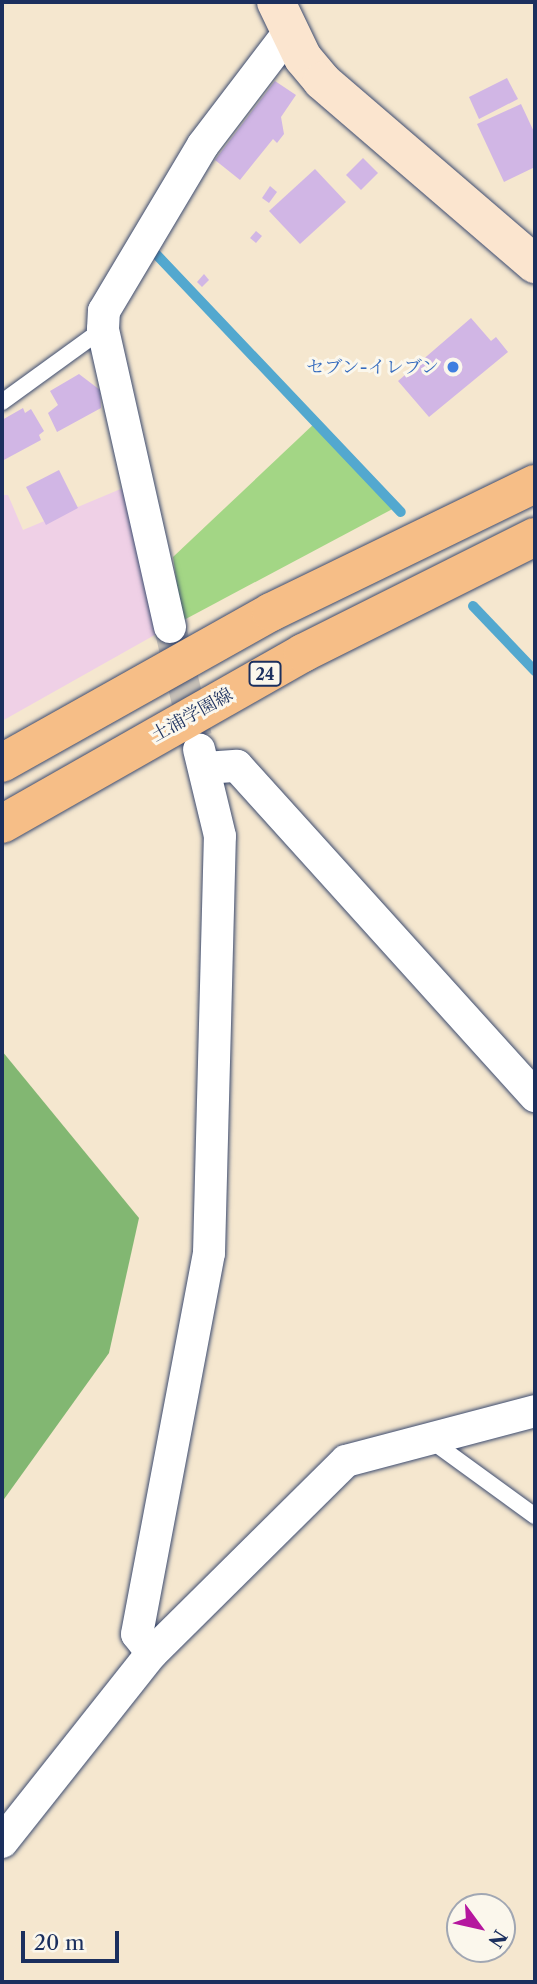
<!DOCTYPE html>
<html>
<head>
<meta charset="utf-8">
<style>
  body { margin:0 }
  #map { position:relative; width:537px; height:1984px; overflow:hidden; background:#f5e7cf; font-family:"Libre Caslon Text","Noto Serif JP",serif }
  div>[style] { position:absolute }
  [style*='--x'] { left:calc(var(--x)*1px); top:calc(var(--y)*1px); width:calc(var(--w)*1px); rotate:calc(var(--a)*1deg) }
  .built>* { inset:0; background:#efd0e6 }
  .green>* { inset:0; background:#a3d685 }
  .forest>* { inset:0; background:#82b772 }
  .stream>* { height:10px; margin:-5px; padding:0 5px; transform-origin:5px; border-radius:5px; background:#53a8cf }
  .building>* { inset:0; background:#d1b6e5 }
  .street-tunnel>* { height:32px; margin-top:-16px; transform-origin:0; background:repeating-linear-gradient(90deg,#c9c2b8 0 32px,transparent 0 48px) }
  .roads { filter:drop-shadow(0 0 2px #3c4b6f) drop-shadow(0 0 2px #3c4b6f) }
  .lane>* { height:16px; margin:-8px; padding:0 8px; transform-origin:8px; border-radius:8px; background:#fff }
  .street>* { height:32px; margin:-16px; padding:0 16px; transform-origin:16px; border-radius:16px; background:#fff }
  .secondary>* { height:38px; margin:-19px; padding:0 19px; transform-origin:19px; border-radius:19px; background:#fbe5cf }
  .primary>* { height:38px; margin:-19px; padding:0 19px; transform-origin:19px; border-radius:19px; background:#f6be87 }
  .dots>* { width:19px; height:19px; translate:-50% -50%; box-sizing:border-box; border:4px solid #fbf7ec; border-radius:50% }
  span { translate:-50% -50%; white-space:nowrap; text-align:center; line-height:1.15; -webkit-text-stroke:6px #fbf7ec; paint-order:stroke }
  .shield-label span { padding:2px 5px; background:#fbf7ec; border:2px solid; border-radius:5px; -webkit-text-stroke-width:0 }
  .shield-label { font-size:16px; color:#1b2f5e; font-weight:700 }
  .shop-label { font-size:18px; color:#366cbe }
  .right { translate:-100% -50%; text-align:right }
  .street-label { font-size:18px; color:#1b2f5e }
  .frame { position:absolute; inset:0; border:4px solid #1b2f5e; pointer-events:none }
  .north { position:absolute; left:446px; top:1893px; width:70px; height:70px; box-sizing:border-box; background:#fbf7ec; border:2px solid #a1a7b3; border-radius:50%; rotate:123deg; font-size:19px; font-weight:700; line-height:28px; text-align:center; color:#1b2f5e }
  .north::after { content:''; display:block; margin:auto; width:24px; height:32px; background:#b5179e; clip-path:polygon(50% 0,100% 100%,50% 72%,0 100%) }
  .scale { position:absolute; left:21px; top:1931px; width:98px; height:32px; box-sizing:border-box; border:4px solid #1b2f5e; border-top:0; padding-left:9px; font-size:21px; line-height:24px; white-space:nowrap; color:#1b2f5e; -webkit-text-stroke:5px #fbf7ec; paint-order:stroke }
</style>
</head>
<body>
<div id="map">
  <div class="built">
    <i style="clip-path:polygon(123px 488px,160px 632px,2px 721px,2px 495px,8px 495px,23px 530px)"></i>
  </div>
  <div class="green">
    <i style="clip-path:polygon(316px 422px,400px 505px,182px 621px,173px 557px)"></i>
  </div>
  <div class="forest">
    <i style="clip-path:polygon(2px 1051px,139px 1218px,109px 1353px,2px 1502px)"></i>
  </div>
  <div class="stream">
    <i style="--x:155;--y:253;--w:357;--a:46.5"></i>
    <i style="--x:473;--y:606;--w:90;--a:46.4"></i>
  </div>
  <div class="building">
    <i style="clip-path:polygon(507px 78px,518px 99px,479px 119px,469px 97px)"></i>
    <i style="clip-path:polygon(275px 81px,296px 95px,281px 117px,284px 134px,277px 143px,273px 139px,240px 180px,215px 160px)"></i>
    <i style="clip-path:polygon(521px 104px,535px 134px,535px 167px,504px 182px,477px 124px)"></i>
    <i style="clip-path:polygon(363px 158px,378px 173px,361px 190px,346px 175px)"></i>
    <i style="clip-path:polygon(315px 169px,346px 202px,300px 244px,269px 211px)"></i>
    <i style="clip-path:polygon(270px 186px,277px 192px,269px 203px,262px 198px)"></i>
    <i style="clip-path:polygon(256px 231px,262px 236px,256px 243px,250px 238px)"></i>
    <i style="clip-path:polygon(204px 274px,209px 280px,202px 287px,197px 282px)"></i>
    <i style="clip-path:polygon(471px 318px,491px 341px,496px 337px,508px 352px,429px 417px,398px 381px)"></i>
    <i style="clip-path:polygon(79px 374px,100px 390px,101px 408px,57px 432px,48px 413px,58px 405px,50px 391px)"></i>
    <i style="clip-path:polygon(23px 408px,25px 413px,31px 409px,44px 431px,39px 435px,41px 440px,2px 461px,2px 420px)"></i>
    <i style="clip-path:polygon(59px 470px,78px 508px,46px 525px,26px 487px)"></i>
  </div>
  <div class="street-tunnel">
    <i style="--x:170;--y:627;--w:113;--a:76.7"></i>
  </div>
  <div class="roads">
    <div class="lane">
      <i style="--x:2;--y:402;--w:125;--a:-35.9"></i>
      <i style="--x:429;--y:1439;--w:131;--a:36"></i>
    </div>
    <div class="street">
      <i style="--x:170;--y:627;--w:305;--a:-102.7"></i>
      <i style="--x:103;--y:329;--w:18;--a:-87"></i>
      <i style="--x:104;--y:311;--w:193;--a:-59.2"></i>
      <i style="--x:203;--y:145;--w:143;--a:-52.7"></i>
      <i style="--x:205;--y:768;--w:32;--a:-4"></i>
      <i style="--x:237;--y:766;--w:445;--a:47.9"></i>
      <i style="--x:152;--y:1653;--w:24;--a:-128"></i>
      <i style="--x:137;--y:1634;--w:388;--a:-79.3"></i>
      <i style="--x:209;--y:1253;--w:417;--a:-88.5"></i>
      <i style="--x:220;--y:836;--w:89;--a:-103.6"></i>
      <i style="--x:2;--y:1842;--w:241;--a:-51.6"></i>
      <i style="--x:152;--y:1653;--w:273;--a:-44.7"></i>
      <i style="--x:346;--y:1461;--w:196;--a:-14.8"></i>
    </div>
    <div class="secondary">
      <i style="--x:276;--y:2;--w:62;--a:64.3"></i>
      <i style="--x:303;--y:58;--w:30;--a:50"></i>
      <i style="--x:322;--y:81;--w:281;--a:40.7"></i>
    </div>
    <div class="primary">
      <i style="--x:2;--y:763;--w:308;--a:-29.3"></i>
      <i style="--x:271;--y:612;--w:293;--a:-25.9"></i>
      <i style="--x:2;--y:824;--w:346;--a:-29.6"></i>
      <i style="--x:303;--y:653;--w:259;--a:-26.6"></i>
    </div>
  </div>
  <div class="dots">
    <i style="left:453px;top:367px;background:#3f7fe0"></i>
  </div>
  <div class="shield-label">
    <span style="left:265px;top:674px">24</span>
  </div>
  <div class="shop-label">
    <span class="right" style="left:439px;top:367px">セブン-イレブン</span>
  </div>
  <div class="street-label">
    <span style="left:192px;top:715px;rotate:-29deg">土浦学園線</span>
  </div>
  <div class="frame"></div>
  <div class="north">N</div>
  <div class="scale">20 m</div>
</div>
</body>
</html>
